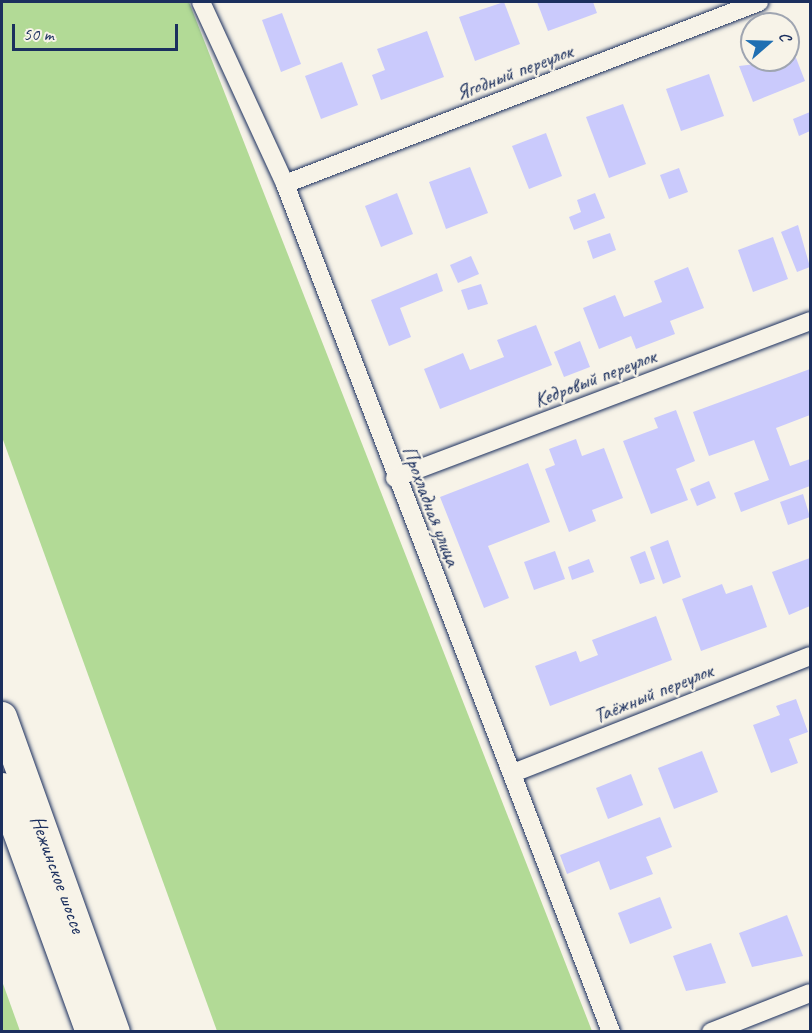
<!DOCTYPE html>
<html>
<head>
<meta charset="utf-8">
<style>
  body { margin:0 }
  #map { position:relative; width:812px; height:1033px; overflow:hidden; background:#f7f3e8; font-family:Caveat,sans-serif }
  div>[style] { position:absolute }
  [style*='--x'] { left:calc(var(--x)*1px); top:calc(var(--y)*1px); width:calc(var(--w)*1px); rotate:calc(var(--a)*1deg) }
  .green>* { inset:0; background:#b2da96 }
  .building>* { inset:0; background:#cacafc }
  .roads { filter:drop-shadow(0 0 2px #1b2f5e) drop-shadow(0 0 2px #1b2f5e) }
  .minor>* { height:18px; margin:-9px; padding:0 9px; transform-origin:9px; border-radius:9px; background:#f7f3e8 }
  .primary>* { height:30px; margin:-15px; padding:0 15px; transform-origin:15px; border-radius:15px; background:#f7f3e8 }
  span { translate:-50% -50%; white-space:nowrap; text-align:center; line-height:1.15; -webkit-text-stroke:4.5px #f7f3e8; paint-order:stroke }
  .street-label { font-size:21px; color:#1b2f5e }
  .frame { position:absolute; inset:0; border:3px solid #1b2f5e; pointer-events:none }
  .north { position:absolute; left:740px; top:12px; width:60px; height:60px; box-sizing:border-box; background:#f7f3e8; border:2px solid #9fa5b1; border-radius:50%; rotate:70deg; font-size:16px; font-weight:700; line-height:24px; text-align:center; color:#1b2f5e }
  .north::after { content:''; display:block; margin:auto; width:21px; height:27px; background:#1f6fb2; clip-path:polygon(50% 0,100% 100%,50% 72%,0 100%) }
  .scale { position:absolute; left:12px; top:24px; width:166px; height:27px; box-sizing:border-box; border:3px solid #1b2f5e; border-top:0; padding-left:8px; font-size:18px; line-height:21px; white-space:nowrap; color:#1b2f5e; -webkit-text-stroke:4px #f7f3e8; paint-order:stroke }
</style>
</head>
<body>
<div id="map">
  <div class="green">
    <i style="clip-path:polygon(2px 2px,189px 2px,592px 1031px,217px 1031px,2px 437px)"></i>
    <i style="clip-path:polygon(2px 981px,20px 1031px,2px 1031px)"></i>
  </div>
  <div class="building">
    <i style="clip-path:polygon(504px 2px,520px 44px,475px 61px,459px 17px)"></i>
    <i style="clip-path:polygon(537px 2px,593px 2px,597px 13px,548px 31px)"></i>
    <i style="clip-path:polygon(282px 13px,301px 64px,281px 72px,262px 20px)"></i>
    <i style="clip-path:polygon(427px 31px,444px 77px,381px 100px,372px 75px,385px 70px,377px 49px)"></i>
    <i style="clip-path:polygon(791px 45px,805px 81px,753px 102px,739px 66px,788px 60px)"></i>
    <i style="clip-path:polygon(342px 62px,358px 105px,321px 119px,305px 76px)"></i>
    <i style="clip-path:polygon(709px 74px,724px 116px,681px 131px,666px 89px)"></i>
    <i style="clip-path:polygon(623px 104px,646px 164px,609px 178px,586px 117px)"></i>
    <i style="clip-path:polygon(810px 112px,810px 131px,799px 136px,793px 119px)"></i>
    <i style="clip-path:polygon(546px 133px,562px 176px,529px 189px,512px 146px)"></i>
    <i style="clip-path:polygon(470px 167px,488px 213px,446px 229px,429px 182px)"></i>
    <i style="clip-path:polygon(679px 168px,688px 192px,669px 199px,660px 175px)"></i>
    <i style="clip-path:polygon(397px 193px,413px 234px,381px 247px,365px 206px)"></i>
    <i style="clip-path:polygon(595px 193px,605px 218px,574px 230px,569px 217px,581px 212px,577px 200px)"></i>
    <i style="clip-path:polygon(798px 225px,810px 267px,797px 272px,781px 232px)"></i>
    <i style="clip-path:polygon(610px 233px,616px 250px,593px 259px,587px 241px)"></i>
    <i style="clip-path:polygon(773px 237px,788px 279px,753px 292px,738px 250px)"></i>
    <i style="clip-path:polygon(471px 256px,479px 274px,458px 283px,450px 265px)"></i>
    <i style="clip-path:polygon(688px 267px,704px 308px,670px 321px,675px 334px,636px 349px,631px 336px,599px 349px,583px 308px,615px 295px,624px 317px,662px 302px,654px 281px)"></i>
    <i style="clip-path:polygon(437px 273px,443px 291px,400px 308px,411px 337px,389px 346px,371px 300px)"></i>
    <i style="clip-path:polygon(481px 284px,488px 304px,468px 310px,461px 290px)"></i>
    <i style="clip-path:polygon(536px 325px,552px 365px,440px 409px,424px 369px,463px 353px,470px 370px,504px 357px,497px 340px)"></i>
    <i style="clip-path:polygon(580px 341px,590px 367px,564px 377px,554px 352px)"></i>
    <i style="clip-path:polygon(810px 369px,810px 415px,776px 428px,790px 466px,810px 459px,810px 486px,741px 512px,734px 493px,769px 480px,754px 440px,709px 456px,693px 412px)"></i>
    <i style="clip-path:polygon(676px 410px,695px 461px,676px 469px,688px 500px,651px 514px,623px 441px,658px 428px,654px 418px)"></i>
    <i style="clip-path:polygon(576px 439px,582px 456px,604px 448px,623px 498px,592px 510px,596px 521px,569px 532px,545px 469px,555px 465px,549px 449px)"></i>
    <i style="clip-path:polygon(528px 463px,550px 522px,488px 546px,509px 598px,484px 608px,440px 497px)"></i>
    <i style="clip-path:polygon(709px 481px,716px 498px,697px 506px,690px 489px)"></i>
    <i style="clip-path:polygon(803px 494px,810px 517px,788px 525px,780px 502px)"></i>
    <i style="clip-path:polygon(668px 540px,681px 577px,663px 584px,650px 547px)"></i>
    <i style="clip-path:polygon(555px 551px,565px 579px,534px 590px,524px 562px)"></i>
    <i style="clip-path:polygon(645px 551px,655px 579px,640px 584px,630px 557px)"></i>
    <i style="clip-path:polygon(810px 558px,810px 606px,789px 615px,772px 572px)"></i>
    <i style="clip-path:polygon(589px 559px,594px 572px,572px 580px,568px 567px)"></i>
    <i style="clip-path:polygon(722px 584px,726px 594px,752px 585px,767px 627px,701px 651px,682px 599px)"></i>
    <i style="clip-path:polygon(656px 616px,672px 660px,550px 706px,535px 666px,576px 651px,580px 662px,598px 655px,592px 640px)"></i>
    <i style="clip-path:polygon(796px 699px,808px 732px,789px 739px,798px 763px,771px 773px,753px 725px,780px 715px,776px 706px)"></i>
    <i style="clip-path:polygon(702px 751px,718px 792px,674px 809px,658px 768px)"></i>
    <i style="clip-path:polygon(631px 774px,643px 805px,608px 819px,596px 788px)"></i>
    <i style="clip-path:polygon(660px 817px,672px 847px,646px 857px,653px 874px,610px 890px,599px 861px,567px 874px,560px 855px)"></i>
    <i style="clip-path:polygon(660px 897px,672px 928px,630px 944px,618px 913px)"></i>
    <i style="clip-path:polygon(787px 915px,803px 956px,752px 967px,739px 933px)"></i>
    <i style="clip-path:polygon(711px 943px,726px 983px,686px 991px,673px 956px)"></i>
  </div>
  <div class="roads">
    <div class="minor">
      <i style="--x:201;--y:2;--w:200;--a:65.2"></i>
      <i style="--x:285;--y:184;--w:909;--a:68.97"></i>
      <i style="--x:285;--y:184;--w:508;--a:-21.01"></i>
      <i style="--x:395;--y:478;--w:444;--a:-20.7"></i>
      <i style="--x:513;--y:773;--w:319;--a:-21.5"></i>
      <i style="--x:711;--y:1032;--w:106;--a:-21.5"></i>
    </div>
    <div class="primary">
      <i style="--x:2;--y:717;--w:335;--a:70.3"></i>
      <i style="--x:2;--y:788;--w:260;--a:70"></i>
    </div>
  </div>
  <div class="street-label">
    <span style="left:514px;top:72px;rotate:-21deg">Ягодный переулок</span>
    <span style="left:595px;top:378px;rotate:-21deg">Кедровый переулок</span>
    <span style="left:431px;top:506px;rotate:69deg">Прохладная улица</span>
    <span style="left:653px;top:693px;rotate:-22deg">Таёжный переулок</span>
    <span style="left:58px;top:874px;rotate:70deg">Нежинское шоссе</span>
  </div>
  <div class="frame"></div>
  <div class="north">С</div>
  <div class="scale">50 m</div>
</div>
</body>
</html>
